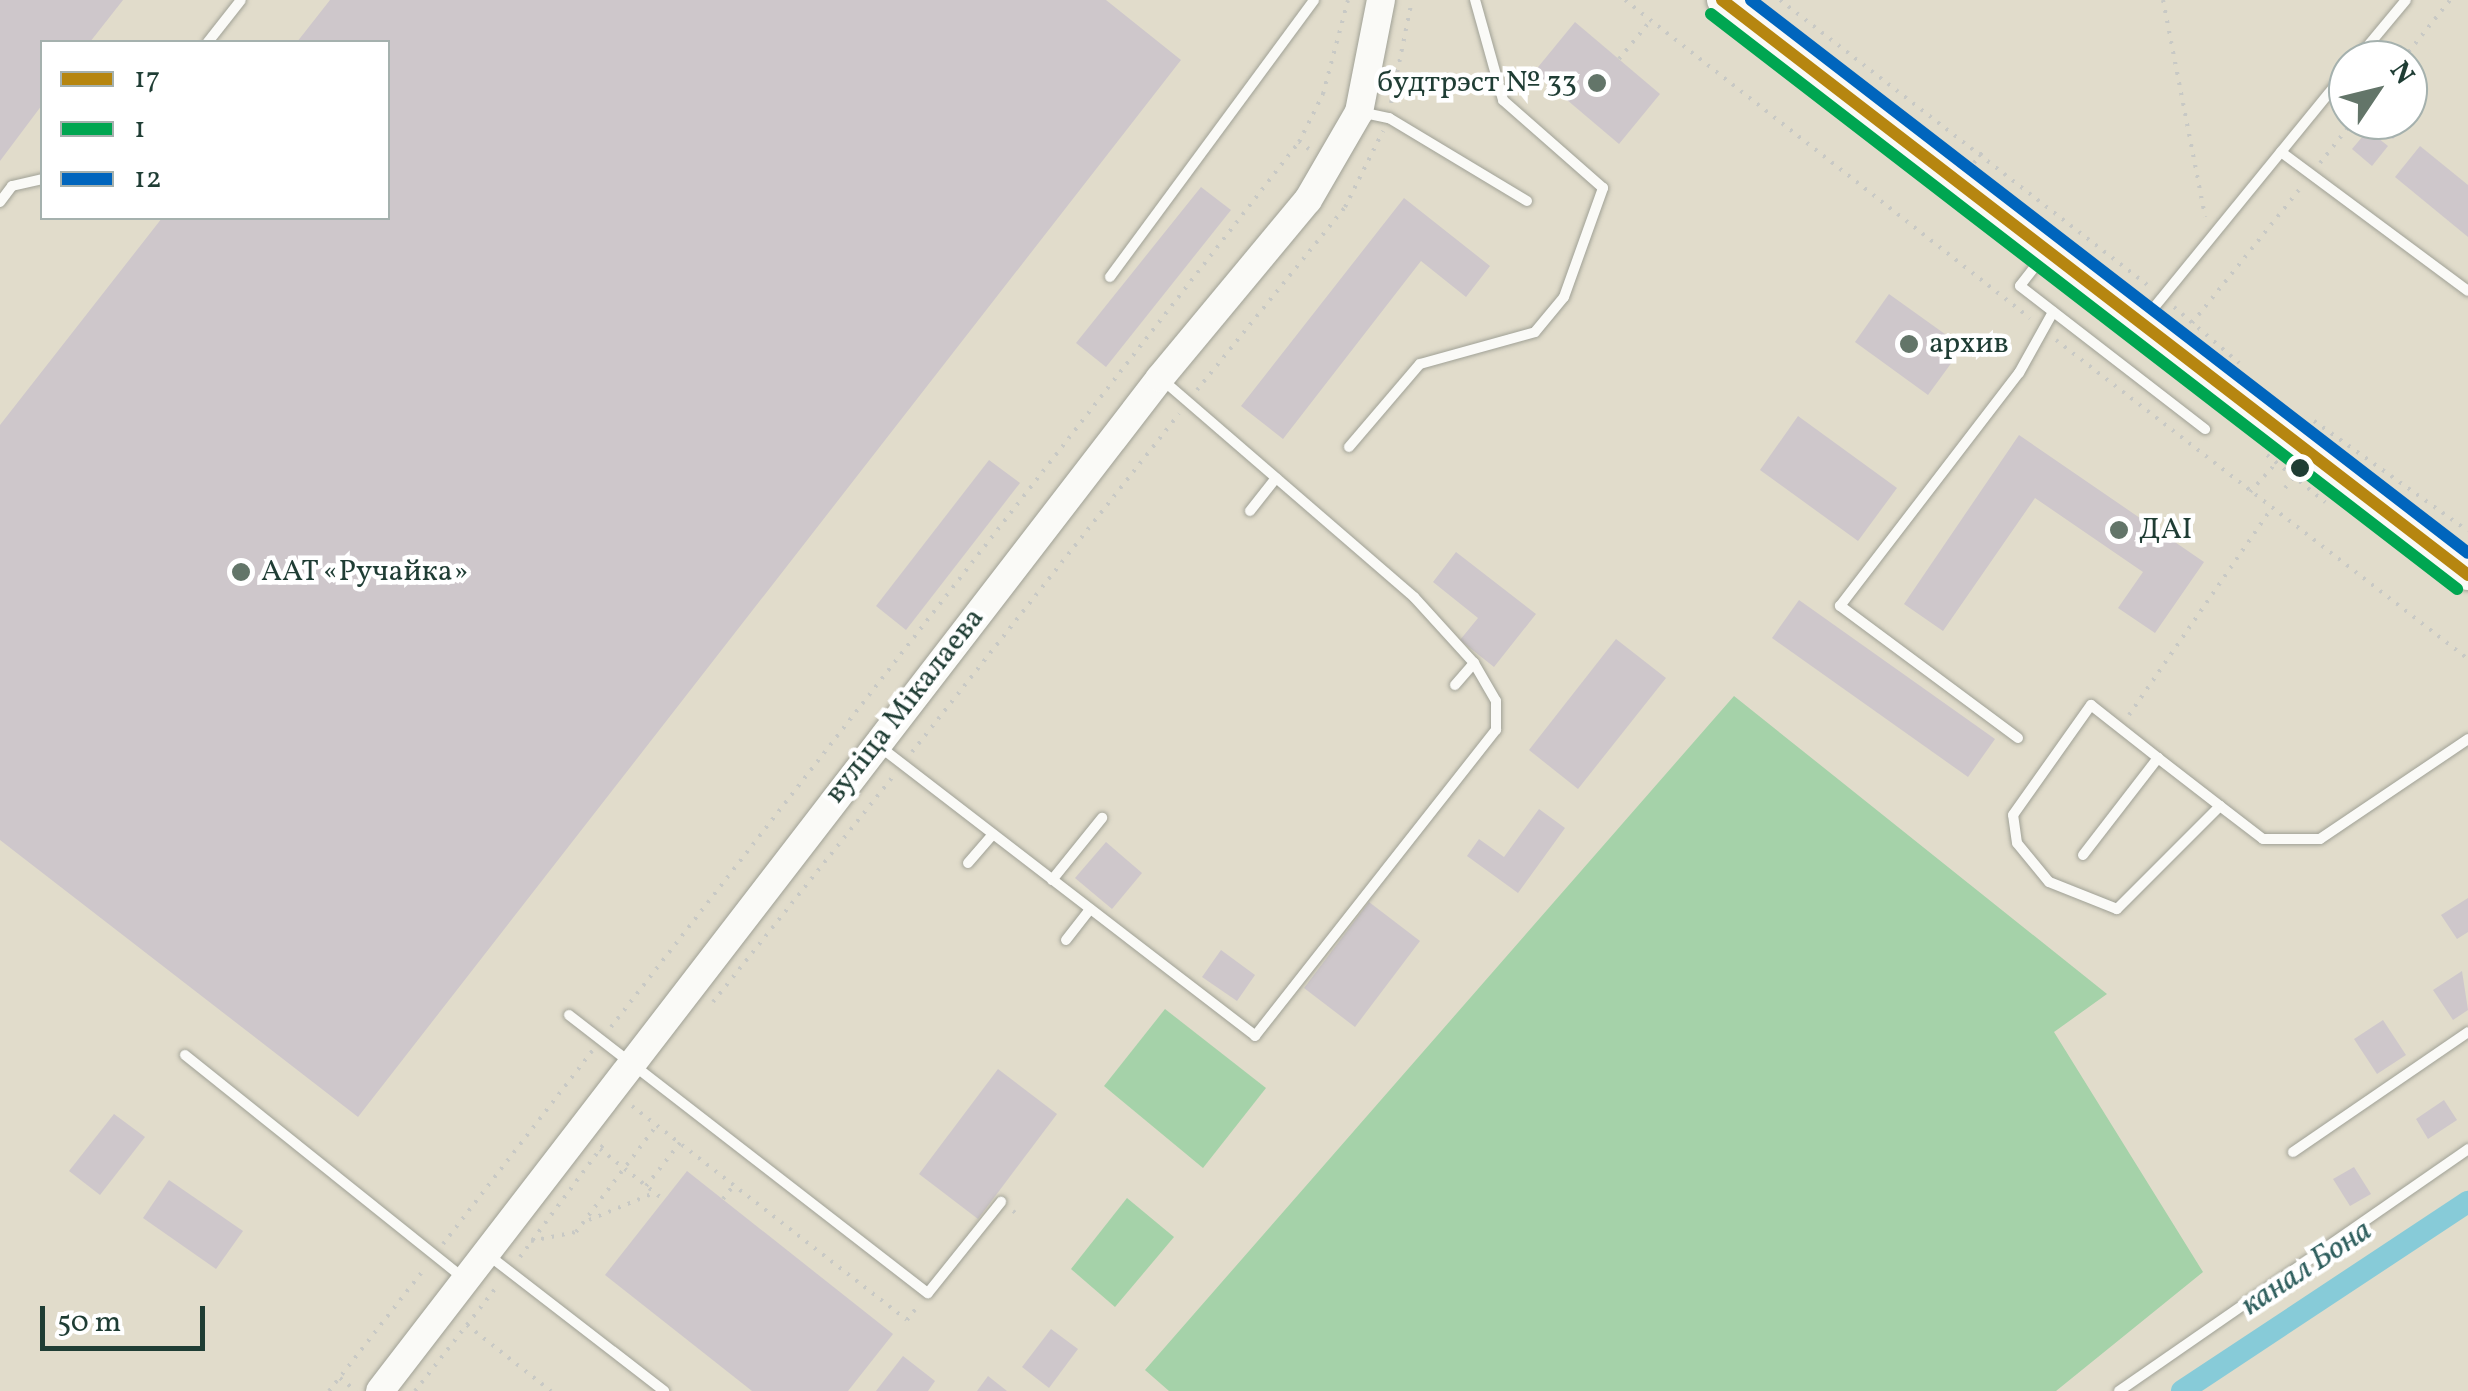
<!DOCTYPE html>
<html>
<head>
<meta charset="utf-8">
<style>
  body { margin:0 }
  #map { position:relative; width:2468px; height:1391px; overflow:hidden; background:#e1dccb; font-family:Vollkorn,serif }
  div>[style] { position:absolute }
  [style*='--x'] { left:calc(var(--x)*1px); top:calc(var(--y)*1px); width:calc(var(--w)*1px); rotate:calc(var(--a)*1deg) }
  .green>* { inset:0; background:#a5d2a9 }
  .canal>* { height:22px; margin:-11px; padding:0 11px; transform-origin:11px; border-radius:11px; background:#87cbd8 }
  .building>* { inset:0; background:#cec7cb }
  .path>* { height:4px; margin-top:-2px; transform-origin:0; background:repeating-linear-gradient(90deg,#c8c9c5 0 2.5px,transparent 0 10.5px) }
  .roads { filter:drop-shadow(0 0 2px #a0a196) drop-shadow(0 0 2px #a0a196) }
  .lane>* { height:10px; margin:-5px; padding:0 5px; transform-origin:5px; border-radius:5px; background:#fafaf7 }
  .secondary>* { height:28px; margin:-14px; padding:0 14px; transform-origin:14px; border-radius:14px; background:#fafaf7 }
  .primary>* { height:30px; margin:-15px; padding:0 15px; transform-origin:15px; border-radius:15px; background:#fafaf7 }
  .bus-1>* { height:12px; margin:-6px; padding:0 6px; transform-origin:6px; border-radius:6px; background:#b68610 }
  .bus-2>* { height:12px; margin:-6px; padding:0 6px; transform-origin:6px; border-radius:6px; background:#00a651 }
  .bus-3>* { height:12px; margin:-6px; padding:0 6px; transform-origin:6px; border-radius:6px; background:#0065bd }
  .dots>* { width:28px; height:28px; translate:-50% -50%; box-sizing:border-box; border:5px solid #fff; border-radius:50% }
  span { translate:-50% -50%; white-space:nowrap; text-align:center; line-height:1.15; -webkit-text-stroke:9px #fff; paint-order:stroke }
  .poi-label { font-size:30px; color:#1f3d34 }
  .right { translate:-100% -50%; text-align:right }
  .left { translate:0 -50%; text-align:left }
  .street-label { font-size:30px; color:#1f3d34 }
  .water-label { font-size:32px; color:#2f5f5e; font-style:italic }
  .legend { position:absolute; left:40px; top:40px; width:350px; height:180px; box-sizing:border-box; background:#fff; border:2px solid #a5b1ae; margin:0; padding:12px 18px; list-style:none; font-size:30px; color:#1f3d34 }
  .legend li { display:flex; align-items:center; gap:20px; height:50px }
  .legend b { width:50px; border:2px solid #a5b1ae }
  .north { position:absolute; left:2328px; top:40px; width:100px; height:100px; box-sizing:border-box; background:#fff; border:2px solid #a5b1ae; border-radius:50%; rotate:55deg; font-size:28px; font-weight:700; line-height:40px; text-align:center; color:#1f3d34 }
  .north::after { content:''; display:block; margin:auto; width:35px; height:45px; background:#637569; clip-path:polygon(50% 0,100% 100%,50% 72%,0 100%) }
  .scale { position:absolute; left:40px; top:1306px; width:165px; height:45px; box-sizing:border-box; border:5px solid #1f3d34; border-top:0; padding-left:12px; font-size:30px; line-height:35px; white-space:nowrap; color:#1f3d34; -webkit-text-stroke:8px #fff; paint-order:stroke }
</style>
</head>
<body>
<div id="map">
  <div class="green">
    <i style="clip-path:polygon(1734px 696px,2107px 994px,2054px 1032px,2203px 1272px,2056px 1391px,1169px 1391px,1145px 1370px)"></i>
    <i style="clip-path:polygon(1165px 1009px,1266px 1088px,1203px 1168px,1104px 1086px)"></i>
    <i style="clip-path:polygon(1127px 1198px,1174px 1237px,1115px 1307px,1071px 1269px)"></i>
  </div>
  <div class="canal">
    <i style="--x:2182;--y:1391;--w:343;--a:-33.5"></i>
  </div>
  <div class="building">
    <i style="clip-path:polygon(0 0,123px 0,90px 42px,42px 42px,42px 105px,0 161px)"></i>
    <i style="clip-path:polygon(330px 0,1106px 0,1181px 60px,358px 1117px,0 840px,0 425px,162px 218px,388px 218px,388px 42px,297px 42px)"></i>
    <i style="clip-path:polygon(1575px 22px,1660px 94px,1619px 144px,1534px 72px)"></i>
    <i style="clip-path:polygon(2376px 120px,2410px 120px,2393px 139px)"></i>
    <i style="clip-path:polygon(2368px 130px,2388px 146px,2372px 166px,2352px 149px)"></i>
    <i style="clip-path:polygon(2420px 146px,2468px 185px,2468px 237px,2395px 177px)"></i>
    <i style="clip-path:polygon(1201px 187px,1231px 210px,1106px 367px,1076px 343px)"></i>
    <i style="clip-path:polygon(1404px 198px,1490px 266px,1466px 297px,1421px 261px,1283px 439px,1241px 406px)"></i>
    <i style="clip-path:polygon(1889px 294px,1963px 347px,1928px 395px,1855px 342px)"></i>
    <i style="clip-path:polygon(1798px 416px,1897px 488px,1858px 541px,1760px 470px)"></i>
    <i style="clip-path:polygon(2019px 435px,2204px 562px,2155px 633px,2118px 608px,2143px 572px,2035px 498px,1943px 631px,1904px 604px)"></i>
    <i style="clip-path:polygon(989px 460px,1020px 483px,906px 630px,876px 606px)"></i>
    <i style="clip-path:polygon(1456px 552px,1536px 614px,1494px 667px,1460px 640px,1478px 618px,1433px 582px)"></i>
    <i style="clip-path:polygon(1799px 600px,1995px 739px,1968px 777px,1772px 638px)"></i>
    <i style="clip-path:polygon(1616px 639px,1666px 678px,1578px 789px,1529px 750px)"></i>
    <i style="clip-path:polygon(1539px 809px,1565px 828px,1518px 893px,1467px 856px,1479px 839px,1504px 857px)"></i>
    <i style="clip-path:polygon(1106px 842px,1142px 873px,1112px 909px,1075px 878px)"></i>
    <i style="clip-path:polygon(2468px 898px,2468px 932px,2457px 939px,2441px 915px)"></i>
    <i style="clip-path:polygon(1369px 902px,1420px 941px,1355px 1027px,1304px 988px)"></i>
    <i style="clip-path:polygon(1221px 950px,1255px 975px,1237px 1001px,1202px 977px)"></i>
    <i style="clip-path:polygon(2462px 971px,2468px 1010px,2453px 1020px,2433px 990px)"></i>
    <i style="clip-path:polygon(2383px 1020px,2406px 1055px,2377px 1074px,2354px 1039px)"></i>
    <i style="clip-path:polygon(998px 1069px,1057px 1114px,978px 1219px,919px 1174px)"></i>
    <i style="clip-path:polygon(2444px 1100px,2457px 1120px,2428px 1139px,2416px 1119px)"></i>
    <i style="clip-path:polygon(114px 1114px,145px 1137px,100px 1195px,69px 1171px)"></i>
    <i style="clip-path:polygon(2354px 1167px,2371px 1194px,2350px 1206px,2333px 1179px)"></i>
    <i style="clip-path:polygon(687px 1171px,893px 1334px,848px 1391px,752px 1391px,605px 1275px)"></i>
    <i style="clip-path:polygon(169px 1180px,243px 1231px,216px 1269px,143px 1218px)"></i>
    <i style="clip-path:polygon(1051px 1329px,1078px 1349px,1049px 1388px,1022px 1367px)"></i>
    <i style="clip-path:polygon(903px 1356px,935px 1381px,928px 1391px,876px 1391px)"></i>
    <i style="clip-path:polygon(988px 1376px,1007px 1391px,977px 1391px)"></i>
  </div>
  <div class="path">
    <i style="--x:1625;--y:0;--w:515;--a:38.14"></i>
    <i style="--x:1780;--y:0;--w:471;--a:37.8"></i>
    <i style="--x:2163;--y:0;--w:221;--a:79"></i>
    <i style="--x:1619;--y:59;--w:50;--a:-50.6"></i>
    <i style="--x:2402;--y:60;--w:77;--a:-51.3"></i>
    <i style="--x:1391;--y:103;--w:105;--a:-78.5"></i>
    <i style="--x:1309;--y:149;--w:12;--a:-145"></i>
    <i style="--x:1299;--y:142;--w:54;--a:-63.4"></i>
    <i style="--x:1323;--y:94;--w:97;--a:-75.1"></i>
    <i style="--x:1974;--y:163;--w:20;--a:-53"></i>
    <i style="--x:2320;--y:163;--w:55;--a:-51.7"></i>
    <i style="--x:2174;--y:307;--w:86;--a:40.7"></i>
    <i style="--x:2192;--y:323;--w:176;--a:-51.2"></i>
    <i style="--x:2056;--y:340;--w:521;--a:37.75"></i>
    <i style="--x:1197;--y:390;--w:235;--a:-51"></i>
    <i style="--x:1345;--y:207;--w:85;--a:-63.4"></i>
    <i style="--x:2314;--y:421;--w:189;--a:35.5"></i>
    <i style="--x:2267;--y:455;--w:75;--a:39"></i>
    <i style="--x:2285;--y:488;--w:16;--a:-50"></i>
    <i style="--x:2250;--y:492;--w:38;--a:-48"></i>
    <i style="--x:2129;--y:715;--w:250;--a:-55.4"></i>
    <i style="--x:912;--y:752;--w:431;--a:-51.7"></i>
    <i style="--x:713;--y:1002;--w:290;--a:-51.4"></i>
    <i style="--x:611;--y:1027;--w:1121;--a:-52.14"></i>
    <i style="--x:632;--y:1106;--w:348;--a:37.9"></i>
    <i style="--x:907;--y:1320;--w:18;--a:-52"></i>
    <i style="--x:600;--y:1149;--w:82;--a:38.6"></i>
    <i style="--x:646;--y:1186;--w:55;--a:-51.7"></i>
    <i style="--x:723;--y:1199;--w:18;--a:-52"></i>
    <i style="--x:1013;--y:1211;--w:10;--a:37"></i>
    <i style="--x:589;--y:1220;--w:70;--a:-22.6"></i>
    <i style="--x:531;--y:1241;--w:46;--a:-11.3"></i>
    <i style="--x:576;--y:1232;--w:134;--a:-52.9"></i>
    <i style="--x:443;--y:1244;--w:245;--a:-52.3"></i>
    <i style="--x:520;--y:1257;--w:146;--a:-53.4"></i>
    <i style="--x:467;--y:1325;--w:107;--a:38.2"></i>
    <i style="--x:340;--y:1378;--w:21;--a:39"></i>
    <i style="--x:329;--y:1391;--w:156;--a:-52"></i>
    <i style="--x:415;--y:1391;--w:136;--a:-51.9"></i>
  </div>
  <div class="roads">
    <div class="lane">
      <i style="--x:208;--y:42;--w:53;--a:-51.8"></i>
      <i style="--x:2356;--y:60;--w:78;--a:-50.2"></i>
      <i style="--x:1360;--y:112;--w:30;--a:12"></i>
      <i style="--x:1389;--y:118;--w:161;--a:31"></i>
      <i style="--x:2281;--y:152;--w:233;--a:36.6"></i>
      <i style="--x:0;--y:202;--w:20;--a:-53"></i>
      <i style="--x:12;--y:186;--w:31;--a:-13"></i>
      <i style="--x:2044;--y:255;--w:39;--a:128"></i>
      <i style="--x:2020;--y:286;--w:234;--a:37.7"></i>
      <i style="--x:1110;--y:277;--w:344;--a:-53.6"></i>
      <i style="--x:2143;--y:321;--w:324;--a:-50.8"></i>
      <i style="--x:1349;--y:447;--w:109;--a:-49.5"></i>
      <i style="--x:1420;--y:364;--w:119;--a:-15.5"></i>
      <i style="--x:1535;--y:332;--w:45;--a:-50.4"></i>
      <i style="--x:1564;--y:297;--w:116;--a:-70.3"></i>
      <i style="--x:1603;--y:188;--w:133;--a:-138.7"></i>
      <i style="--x:1503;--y:100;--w:104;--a:-105.6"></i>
      <i style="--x:1250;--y:511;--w:42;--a:-51.8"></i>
      <i style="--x:1455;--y:685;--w:29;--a:-49"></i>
      <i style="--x:2018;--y:738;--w:222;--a:-143.4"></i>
      <i style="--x:1840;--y:606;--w:294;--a:-52.5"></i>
      <i style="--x:2019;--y:373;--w:70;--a:-60.9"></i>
      <i style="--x:879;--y:746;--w:475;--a:37.6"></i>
      <i style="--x:1255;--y:1036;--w:390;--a:-51.8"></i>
      <i style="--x:1496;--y:730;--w:29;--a:-90"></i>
      <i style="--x:1496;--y:701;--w:44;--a:-120.1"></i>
      <i style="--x:1474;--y:663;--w:89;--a:-132.3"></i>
      <i style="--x:1414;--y:597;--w:335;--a:-139.2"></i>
      <i style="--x:2220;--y:806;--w:146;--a:135"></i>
      <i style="--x:2117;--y:909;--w:73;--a:-158.3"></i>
      <i style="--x:2049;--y:882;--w:50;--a:-129.4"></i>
      <i style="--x:2017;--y:843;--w:28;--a:-98"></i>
      <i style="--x:2013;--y:815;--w:135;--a:-54.7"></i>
      <i style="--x:2091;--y:705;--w:85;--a:38.3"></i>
      <i style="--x:2158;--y:758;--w:78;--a:37.7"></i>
      <i style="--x:2220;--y:806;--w:54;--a:37.5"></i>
      <i style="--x:2263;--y:839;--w:57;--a:0"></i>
      <i style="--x:2320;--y:839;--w:179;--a:-34"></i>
      <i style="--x:2083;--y:855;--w:123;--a:-52.3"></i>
      <i style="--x:968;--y:863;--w:38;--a:-49"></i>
      <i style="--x:1052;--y:880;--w:80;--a:-51.1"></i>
      <i style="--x:1066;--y:940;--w:39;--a:-52"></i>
      <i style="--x:569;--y:1015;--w:454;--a:37.8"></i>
      <i style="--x:928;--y:1293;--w:117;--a:-51.3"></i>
      <i style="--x:185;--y:1055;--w:359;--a:38.7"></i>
      <i style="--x:2293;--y:1152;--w:212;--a:-34.4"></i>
      <i style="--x:487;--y:1254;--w:224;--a:37.7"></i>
      <i style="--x:2119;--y:1391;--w:425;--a:-34.7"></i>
    </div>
    <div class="secondary">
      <i style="--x:380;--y:1391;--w:1279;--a:-52.4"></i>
      <i style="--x:1160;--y:378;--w:231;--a:-50.3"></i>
      <i style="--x:1308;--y:200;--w:102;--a:-59.9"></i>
      <i style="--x:1359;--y:112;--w:114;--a:-78.9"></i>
    </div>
    <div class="primary">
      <i style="--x:1722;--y:0;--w:942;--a:37.62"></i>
    </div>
  </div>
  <div class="bus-1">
    <i style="--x:1722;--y:0;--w:942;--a:37.62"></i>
  </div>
  <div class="bus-2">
    <i style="--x:1711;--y:14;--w:942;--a:37.62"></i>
  </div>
  <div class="bus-3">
    <i style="--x:1751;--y:0;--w:905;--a:37.64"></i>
  </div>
  <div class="dots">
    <i style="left:1597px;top:83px;background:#637569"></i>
    <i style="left:1909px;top:344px;background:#637569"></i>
    <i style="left:2300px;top:468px;background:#1f3d34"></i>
    <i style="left:2119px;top:530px;background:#637569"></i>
    <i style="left:241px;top:572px;background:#637569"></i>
  </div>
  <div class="poi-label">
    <span class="right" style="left:1577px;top:83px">будтрэст № 33</span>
    <span class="left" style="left:1929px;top:344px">архив</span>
    <span class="left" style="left:2139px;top:530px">ДАІ</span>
    <span class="left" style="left:261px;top:572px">ААТ «Ручайка»</span>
  </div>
  <div class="street-label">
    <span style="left:905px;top:706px;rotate:-52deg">вуліца Мікалаева</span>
  </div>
  <div class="water-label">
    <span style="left:2307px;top:1269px;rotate:-33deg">канал Бона</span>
  </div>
  <ul class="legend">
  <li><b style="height:12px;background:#b68610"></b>17</li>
  <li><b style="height:12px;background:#00a651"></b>1</li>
  <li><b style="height:12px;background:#0065bd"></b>12</li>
  </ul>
  <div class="north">N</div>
  <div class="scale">50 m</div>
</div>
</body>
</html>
